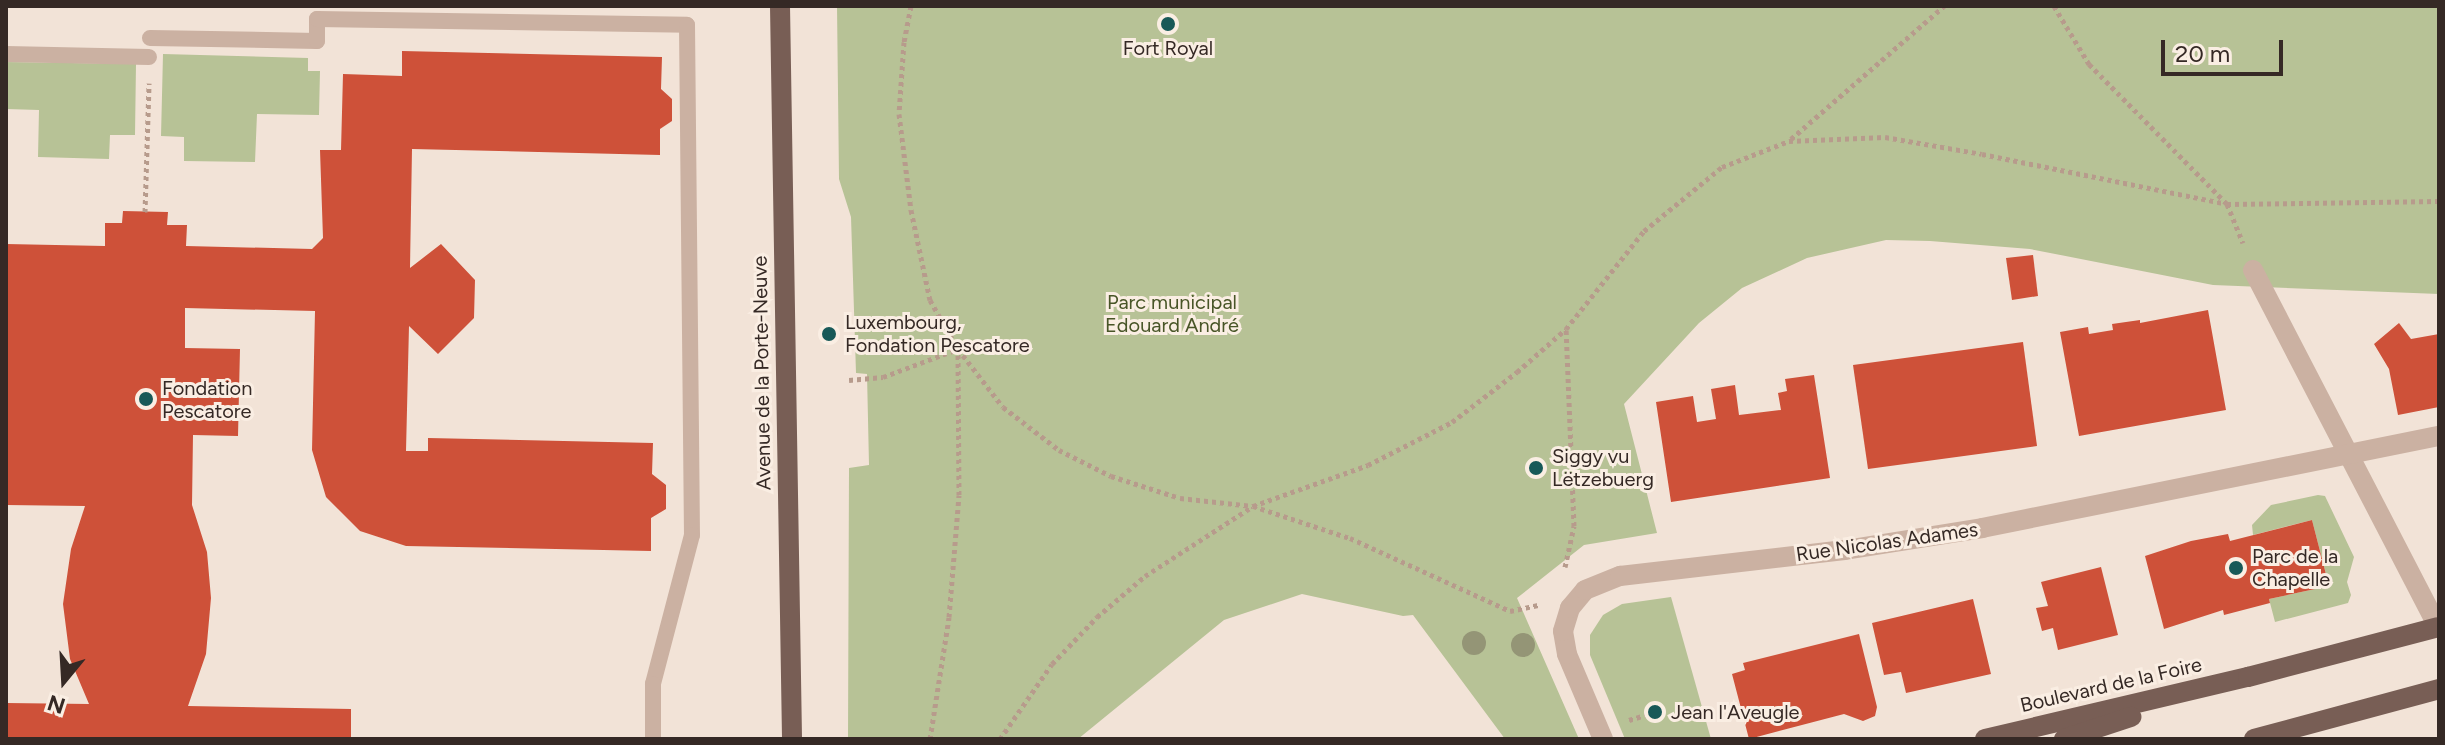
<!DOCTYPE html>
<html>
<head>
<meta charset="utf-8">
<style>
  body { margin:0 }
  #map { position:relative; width:2445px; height:745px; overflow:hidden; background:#f2e3d7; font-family:Figtree,sans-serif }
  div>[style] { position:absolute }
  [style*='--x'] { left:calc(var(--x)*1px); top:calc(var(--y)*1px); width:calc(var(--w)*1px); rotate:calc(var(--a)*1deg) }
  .green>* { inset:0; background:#b7c296 }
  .building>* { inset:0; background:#ce5139 }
  .path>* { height:5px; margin-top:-2.5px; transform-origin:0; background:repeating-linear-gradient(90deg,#b79b8c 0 4px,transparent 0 8px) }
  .service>* { height:16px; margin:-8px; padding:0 8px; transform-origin:8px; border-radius:8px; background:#cbb1a2 }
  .minor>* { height:20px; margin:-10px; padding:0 10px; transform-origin:10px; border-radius:10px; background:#cbb1a2 }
  .primary>* { height:20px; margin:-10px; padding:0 10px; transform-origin:10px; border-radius:10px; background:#785e55 }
  .trees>* { width:24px; height:24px; margin:-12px; border-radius:50%; background:#949576 }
  .dots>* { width:22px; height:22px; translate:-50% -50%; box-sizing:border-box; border:4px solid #faeee3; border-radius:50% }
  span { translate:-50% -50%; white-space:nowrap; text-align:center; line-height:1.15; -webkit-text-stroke:6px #faeee3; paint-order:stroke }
  .poi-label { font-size:20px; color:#352925 }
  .left { translate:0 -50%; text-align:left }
  .park-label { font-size:20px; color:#485527 }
  .street-label { font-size:20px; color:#352925 }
  .frame { position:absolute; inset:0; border:8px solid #352925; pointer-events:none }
  .north { position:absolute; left:24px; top:641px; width:80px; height:80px; -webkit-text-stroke:6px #faeee3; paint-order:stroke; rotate:198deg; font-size:22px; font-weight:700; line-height:32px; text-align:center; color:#352925 }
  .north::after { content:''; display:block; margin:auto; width:28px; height:36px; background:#352925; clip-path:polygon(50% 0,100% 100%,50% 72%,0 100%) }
  .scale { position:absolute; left:2161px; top:40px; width:122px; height:36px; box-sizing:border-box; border:4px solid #352925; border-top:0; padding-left:10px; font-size:24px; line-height:28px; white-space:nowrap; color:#352925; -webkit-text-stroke:6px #faeee3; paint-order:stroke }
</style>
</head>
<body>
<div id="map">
  <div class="green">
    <i style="clip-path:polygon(837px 6px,2439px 6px,2439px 294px,2213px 285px,2030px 249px,1930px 241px,1886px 240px,1807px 258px,1742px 288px,1699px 323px,1624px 404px,1657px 533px,1584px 545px,1517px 598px,1579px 739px,1505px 739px,1413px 615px,1403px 616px,1302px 594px,1224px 620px,1078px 739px,848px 739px,849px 468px,869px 465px,867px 374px,856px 373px,851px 217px,839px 179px)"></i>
    <i style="clip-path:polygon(163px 54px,308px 58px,308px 71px,320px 71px,319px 115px,257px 114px,255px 162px,184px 161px,184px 137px,161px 136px)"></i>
    <i style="clip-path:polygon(6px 62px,136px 64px,135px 135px,110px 135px,109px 159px,38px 157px,39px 110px,6px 109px)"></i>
    <i style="clip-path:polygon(2318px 495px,2325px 496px,2354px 557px,2347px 582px,2351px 595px,2348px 603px,2275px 622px,2269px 599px,2329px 586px,2312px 520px,2253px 535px,2252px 525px,2271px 505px)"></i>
    <i style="clip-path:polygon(1671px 597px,1711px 739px,1625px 739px,1590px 655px,1590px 635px,1603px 615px,1622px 604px)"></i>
  </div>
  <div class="building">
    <i style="clip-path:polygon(402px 51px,662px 57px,661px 89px,672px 99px,672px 121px,660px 129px,660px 155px,412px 149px,410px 268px,441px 244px,475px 280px,474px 318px,438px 354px,409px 326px,406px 451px,428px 451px,428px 438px,653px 443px,652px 474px,666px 485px,666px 509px,651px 518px,651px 551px,406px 546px,360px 531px,326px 497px,312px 450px,315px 311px,185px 308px,185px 348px,240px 349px,238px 436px,193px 435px,192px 505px,207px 552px,211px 598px,206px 654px,188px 706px,351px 709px,351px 739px,6px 739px,6px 703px,89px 704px,70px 659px,63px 604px,71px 549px,85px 506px,6px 505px,6px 244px,105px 246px,105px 223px,122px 223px,123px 211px,168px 212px,167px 225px,187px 225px,186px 246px,312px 249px,323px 238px,320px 150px,341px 150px,343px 74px,402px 76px)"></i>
    <i style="clip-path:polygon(2033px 255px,2038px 296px,2012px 300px,2006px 258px)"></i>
    <i style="clip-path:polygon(2208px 310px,2226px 410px,2079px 436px,2060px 332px,2088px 327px,2089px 334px,2113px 330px,2112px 324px,2140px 320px,2140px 323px)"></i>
    <i style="clip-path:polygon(2399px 323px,2411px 339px,2439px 334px,2439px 407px,2398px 415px,2389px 369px,2374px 344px)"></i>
    <i style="clip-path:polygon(2023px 342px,2037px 446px,1868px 469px,1853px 365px)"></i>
    <i style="clip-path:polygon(1814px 375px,1830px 478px,1671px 502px,1656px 402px,1693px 396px,1697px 422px,1716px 419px,1711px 389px,1735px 385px,1739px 415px,1781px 410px,1778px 393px,1787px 391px,1785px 379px)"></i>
    <i style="clip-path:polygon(2312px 520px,2329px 586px,2269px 599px,2270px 603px,2224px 615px,2223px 610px,2164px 629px,2145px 556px,2191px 541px,2228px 534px,2230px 541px)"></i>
    <i style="clip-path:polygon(2101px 567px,2118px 635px,2058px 650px,2053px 628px,2042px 631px,2036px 608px,2048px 606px,2041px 582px)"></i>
    <i style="clip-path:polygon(1973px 599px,1991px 674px,1906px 693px,1901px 672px,1884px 675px,1872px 623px)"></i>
    <i style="clip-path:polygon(1859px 634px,1877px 707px,1875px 716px,1863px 721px,1844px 714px,1749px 739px,1732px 674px,1745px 670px,1743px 663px)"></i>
  </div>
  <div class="path">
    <i style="--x:911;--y:6;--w:37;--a:101"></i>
    <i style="--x:904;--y:42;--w:72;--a:94"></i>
    <i style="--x:899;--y:114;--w:97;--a:82.9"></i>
    <i style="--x:911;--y:210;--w:92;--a:78.1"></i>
    <i style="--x:930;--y:300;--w:56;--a:60.3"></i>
    <i style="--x:958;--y:349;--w:73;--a:52.2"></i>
    <i style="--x:1003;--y:407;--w:71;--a:37.5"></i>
    <i style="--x:1059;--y:450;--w:58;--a:26.6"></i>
    <i style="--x:1111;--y:476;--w:72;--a:17.7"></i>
    <i style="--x:1180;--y:498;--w:73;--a:6.3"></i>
    <i style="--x:1253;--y:506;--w:102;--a:18.3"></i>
    <i style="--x:1350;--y:538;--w:176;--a:24.5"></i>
    <i style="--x:1510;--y:611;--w:30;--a:-12"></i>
    <i style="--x:2054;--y:6;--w:68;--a:58.9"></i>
    <i style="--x:2089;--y:64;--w:197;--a:45.4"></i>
    <i style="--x:2227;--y:204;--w:42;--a:67.7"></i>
    <i style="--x:1791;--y:139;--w:203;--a:-41"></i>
    <i style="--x:145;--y:212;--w:129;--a:-88.2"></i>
    <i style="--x:849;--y:380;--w:34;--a:-5"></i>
    <i style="--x:883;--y:377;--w:80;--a:-20.5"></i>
    <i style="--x:1565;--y:567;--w:42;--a:-77.6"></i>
    <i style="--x:1574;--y:526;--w:196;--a:-92.3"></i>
    <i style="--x:1629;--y:720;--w:27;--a:-17"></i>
    <i style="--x:930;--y:739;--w:123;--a:-81.1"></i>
    <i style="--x:949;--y:617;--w:122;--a:-85.3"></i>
    <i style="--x:959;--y:495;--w:145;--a:-90.4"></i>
    <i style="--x:1000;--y:739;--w:91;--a:-55.3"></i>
    <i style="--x:1052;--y:664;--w:65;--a:-46.2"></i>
    <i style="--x:1097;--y:617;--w:63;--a:-40.5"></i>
    <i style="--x:1145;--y:576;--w:129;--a:-32.9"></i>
    <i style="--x:1253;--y:506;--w:122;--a:-19.6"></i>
    <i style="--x:1368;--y:465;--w:94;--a:-27.1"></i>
    <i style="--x:1452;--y:422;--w:82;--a:-37.6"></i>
    <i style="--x:1517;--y:372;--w:65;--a:-41.3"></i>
    <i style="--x:1566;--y:329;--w:125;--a:-51.5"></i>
    <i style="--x:1644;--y:231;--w:101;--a:-39.4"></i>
    <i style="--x:1722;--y:167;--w:72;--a:-21.2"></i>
    <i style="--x:1789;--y:141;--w:96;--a:-2.4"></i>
    <i style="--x:1885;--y:137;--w:98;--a:9.9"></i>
    <i style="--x:1982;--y:154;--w:250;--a:11.5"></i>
    <i style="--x:2227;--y:204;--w:212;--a:-0.8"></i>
  </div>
  <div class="service">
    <i style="--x:150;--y:38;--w:167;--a:1"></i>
    <i style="--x:317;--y:41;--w:22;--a:-90"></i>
    <i style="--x:317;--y:19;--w:370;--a:0.9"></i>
    <i style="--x:687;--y:25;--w:510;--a:89.44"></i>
    <i style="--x:692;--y:535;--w:154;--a:104.7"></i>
    <i style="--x:653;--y:684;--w:55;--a:90"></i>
    <i style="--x:6;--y:54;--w:143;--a:1.2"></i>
  </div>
  <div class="minor">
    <i style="--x:2253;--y:270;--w:402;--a:62.6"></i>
    <i style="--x:1603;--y:739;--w:92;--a:-113"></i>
    <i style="--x:1567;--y:654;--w:23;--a:-100"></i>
    <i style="--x:1563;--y:631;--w:24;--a:-73"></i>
    <i style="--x:1570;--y:608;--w:23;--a:-50"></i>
    <i style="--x:1585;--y:590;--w:38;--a:-22"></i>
    <i style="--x:1620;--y:576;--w:226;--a:-6.6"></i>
    <i style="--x:1845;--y:550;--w:139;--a:-9.1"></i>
    <i style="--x:1982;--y:528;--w:466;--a:-11.4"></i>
  </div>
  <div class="primary">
    <i style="--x:780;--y:6;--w:733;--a:89.06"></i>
    <i style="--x:1985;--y:739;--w:270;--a:-13.3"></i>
    <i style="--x:2248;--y:677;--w:196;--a:-14.7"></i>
    <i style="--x:2064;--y:739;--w:71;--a:-18.2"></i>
    <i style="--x:2254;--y:739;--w:192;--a:-15.1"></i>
  </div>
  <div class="trees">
    <i style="left:1474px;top:643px"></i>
    <i style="left:1523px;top:645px"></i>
  </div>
  <div class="dots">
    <i style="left:1168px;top:24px;background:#185958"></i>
    <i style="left:829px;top:334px;background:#185958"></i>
    <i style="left:146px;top:399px;background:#185958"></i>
    <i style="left:1536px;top:468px;background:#185958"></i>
    <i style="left:2236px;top:568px;background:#185958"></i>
    <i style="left:1655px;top:712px;background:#185958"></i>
  </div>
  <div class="poi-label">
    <span style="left:1168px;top:48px">Fort Royal</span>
    <span class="left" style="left:845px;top:334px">Luxembourg,<br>Fondation Pescatore</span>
    <span class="left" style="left:162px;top:400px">Fondation<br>Pescatore</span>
    <span class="left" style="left:1552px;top:468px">Siggy vu<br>Lëtzebuerg</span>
    <span class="left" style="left:2252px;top:568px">Parc de la<br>Chapelle</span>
    <span class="left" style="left:1671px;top:712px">Jean l'Aveugle</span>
  </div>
  <div class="park-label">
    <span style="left:1172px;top:314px">Parc municipal<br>Edouard André</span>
  </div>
  <div class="street-label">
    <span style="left:762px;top:373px;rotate:-91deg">Avenue de la Porte-Neuve</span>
    <span style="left:1887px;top:542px;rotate:-8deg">Rue Nicolas Adames</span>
    <span style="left:2111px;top:685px;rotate:-13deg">Boulevard de la Foire</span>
  </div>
  <div class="frame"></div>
  <div class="north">N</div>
  <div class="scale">20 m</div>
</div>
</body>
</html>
